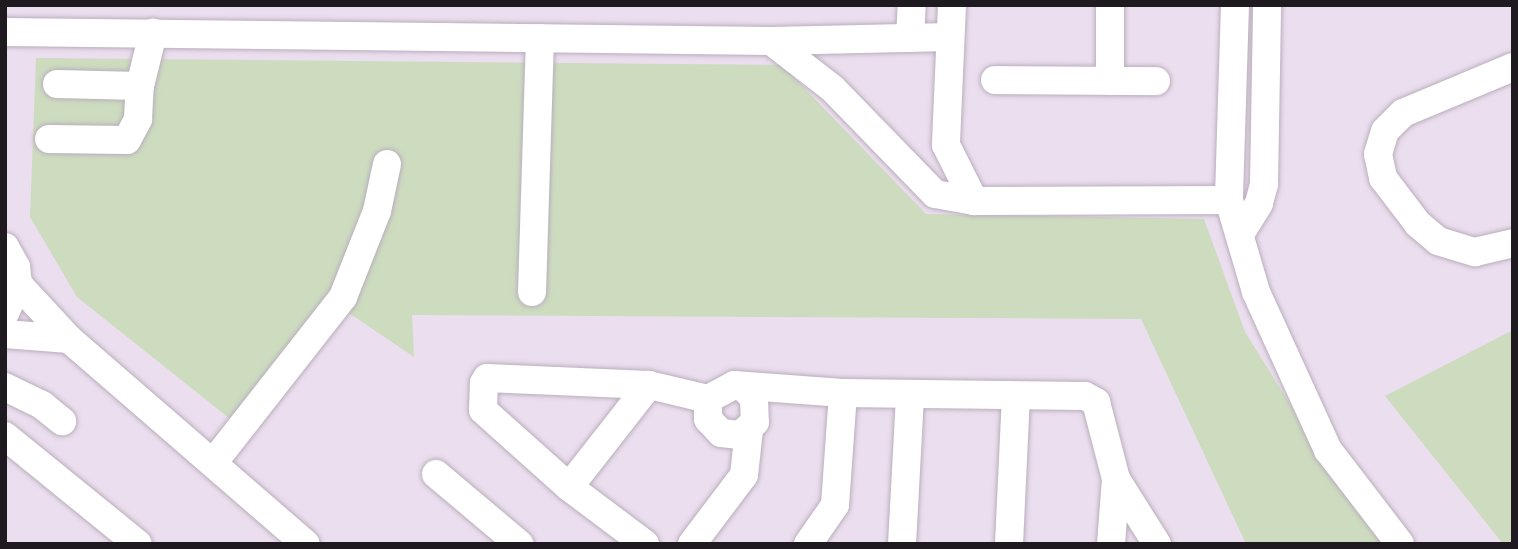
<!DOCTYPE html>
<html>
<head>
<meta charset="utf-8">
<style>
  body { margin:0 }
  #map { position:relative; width:1518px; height:549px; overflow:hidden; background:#ebdeee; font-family:Signika,sans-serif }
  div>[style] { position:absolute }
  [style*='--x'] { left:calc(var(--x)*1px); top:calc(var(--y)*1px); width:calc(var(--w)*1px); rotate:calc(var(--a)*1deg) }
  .green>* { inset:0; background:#cddcbf }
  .roads { filter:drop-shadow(0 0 2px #baaebd) drop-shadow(0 0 2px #baaebd) }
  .minor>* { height:28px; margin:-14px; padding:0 14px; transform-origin:14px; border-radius:14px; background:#fff }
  span { translate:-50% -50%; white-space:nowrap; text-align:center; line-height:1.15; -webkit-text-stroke:6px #f8ebfc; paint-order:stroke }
  .frame { position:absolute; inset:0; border:7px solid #1f1a20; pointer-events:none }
</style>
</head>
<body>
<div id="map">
  <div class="green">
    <i style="clip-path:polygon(36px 58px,782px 65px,926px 214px,1204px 219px,1245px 332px,1344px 490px,1386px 544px,1246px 544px,1141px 319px,412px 315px,414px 357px,334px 303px,234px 422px,77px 297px,30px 217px)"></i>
    <i style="clip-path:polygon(1513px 330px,1513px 544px,1503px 544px,1385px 396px)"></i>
  </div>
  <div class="roads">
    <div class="minor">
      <i style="--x:952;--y:5;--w:140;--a:92.5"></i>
      <i style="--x:946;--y:145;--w:63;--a:63.4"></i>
      <i style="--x:1110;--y:5;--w:76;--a:90"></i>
      <i style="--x:1235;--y:5;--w:195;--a:91.8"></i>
      <i style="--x:1229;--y:200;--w:96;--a:73.6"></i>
      <i style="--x:1256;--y:292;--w:174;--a:65.5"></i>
      <i style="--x:1328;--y:450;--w:118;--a:52.5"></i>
      <i style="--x:5;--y:32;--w:766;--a:0.67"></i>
      <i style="--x:771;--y:41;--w:179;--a:-1.3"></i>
      <i style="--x:910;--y:38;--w:33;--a:-87"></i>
      <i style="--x:771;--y:41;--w:78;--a:37.7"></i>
      <i style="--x:833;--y:89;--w:146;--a:45.8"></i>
      <i style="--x:935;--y:194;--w:40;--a:10"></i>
      <i style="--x:974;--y:201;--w:255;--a:-0.2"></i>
      <i style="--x:1513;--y:67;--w:119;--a:157.3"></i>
      <i style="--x:1403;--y:113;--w:25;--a:135"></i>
      <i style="--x:1385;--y:131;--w:24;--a:107"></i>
      <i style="--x:1378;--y:154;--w:25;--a:78"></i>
      <i style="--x:1383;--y:178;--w:58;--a:52.7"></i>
      <i style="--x:1418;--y:224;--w:26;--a:40"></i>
      <i style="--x:1438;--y:241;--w:39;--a:17"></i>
      <i style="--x:1475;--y:252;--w:39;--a:-13"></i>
      <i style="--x:995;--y:80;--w:161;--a:0.4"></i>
      <i style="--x:57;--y:84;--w:83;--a:1.4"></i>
      <i style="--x:49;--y:139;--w:78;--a:0.7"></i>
      <i style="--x:127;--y:140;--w:24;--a:-62"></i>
      <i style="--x:138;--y:119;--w:33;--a:-87"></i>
      <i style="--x:140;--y:86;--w:55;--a:-76.2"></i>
      <i style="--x:1240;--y:234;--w:36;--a:-58"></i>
      <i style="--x:1259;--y:203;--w:20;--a:-75"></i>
      <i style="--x:1264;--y:184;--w:179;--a:-89"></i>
      <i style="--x:5;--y:247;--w:23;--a:61"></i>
      <i style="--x:16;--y:267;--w:17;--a:83"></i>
      <i style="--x:18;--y:284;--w:32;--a:114"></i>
      <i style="--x:18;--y:284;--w:75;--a:47.2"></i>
      <i style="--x:69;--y:339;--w:313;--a:40.9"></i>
      <i style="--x:532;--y:292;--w:254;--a:-88.2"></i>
      <i style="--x:5;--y:334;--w:64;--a:4.5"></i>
      <i style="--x:5;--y:387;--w:41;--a:25.9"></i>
      <i style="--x:42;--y:405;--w:26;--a:39"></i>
      <i style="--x:744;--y:388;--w:14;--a:45"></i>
      <i style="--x:754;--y:398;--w:24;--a:88"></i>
      <i style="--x:755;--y:422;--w:20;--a:139"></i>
      <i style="--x:740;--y:435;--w:19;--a:-174"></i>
      <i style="--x:721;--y:433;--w:19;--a:-133"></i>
      <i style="--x:708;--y:419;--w:20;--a:-90"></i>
      <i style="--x:708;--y:399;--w:30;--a:-28"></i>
      <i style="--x:734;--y:385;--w:109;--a:4.2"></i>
      <i style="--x:843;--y:393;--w:242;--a:0.7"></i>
      <i style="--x:1085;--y:396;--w:13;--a:29"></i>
      <i style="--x:1096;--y:402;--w:80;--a:75.4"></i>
      <i style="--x:1116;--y:479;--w:77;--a:57.8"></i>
      <i style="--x:5;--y:436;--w:171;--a:39.1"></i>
      <i style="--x:213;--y:463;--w:211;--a:-51.9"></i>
      <i style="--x:343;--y:297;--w:92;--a:-68.4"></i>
      <i style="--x:377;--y:211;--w:48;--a:-78"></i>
      <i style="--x:436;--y:474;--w:109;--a:40.1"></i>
      <i style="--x:569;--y:487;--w:130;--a:-51.9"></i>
      <i style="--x:645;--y:544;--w:95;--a:-143.1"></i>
      <i style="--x:569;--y:487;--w:115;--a:-138.2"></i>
      <i style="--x:483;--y:410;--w:27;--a:-88"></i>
      <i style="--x:484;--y:383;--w:6;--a:-59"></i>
      <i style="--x:487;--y:378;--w:162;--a:2.5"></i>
      <i style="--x:649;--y:385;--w:61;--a:13.3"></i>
      <i style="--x:692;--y:544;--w:86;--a:-53"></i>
      <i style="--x:744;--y:475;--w:45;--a:-83.7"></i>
      <i style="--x:808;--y:544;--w:47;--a:-55.3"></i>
      <i style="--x:835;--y:505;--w:112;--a:-85.9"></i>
      <i style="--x:902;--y:544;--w:150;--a:-86.9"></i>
      <i style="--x:1009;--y:544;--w:147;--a:-87.3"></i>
      <i style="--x:1111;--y:544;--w:65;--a:-85.6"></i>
    </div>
  </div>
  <div class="frame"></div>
</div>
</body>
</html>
